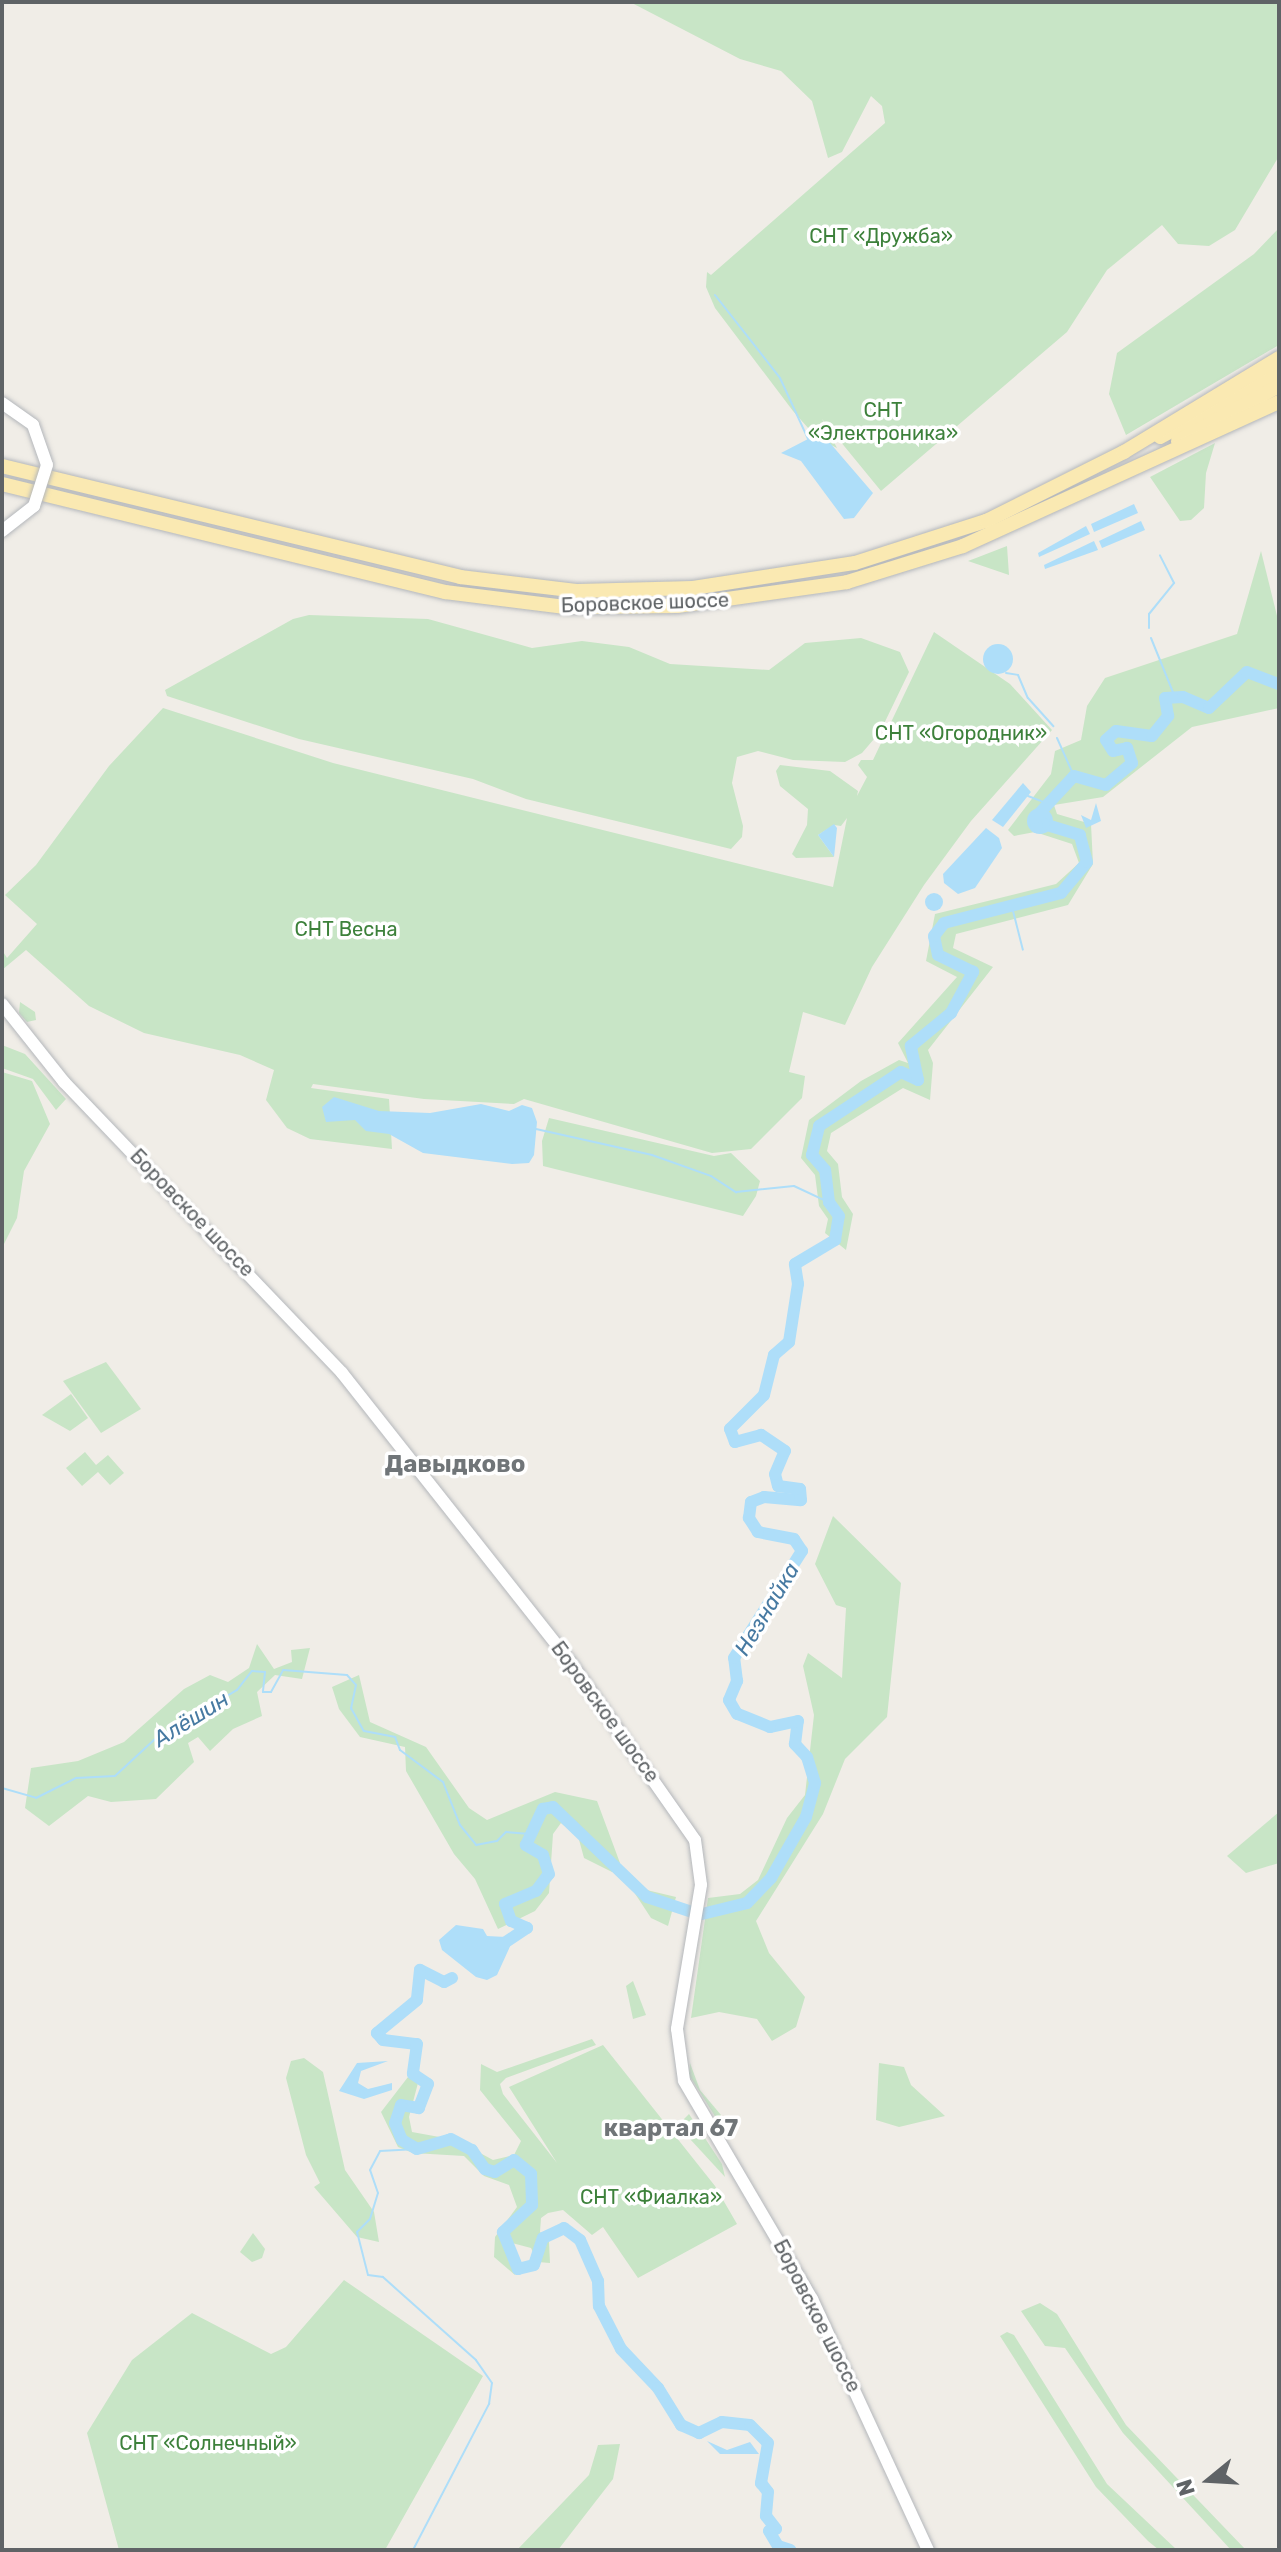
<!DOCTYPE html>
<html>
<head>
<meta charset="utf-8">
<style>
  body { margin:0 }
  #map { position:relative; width:1281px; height:2552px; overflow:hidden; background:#f0ede7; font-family:Rubik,sans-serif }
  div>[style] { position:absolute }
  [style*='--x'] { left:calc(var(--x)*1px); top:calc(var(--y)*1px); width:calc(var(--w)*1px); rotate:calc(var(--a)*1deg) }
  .green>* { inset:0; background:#c8e5c6 }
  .water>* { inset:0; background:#aedef9 }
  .round { border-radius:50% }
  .stream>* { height:2px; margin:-1px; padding:0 1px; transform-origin:1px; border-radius:1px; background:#aedef9 }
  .river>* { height:12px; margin:-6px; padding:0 6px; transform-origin:6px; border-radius:6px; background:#aedef9 }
  .roads { filter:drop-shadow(0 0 2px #b4b7bb) drop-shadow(0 0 2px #b4b7bb) }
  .secondary>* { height:12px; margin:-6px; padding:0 6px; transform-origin:6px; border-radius:6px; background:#fff }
  .primary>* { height:14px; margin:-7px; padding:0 7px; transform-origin:7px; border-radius:7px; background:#fae9b2 }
  .bridges { filter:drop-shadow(0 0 2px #b4b7bb) drop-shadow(0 0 2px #b4b7bb) }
  .secondary-bridge>* { height:12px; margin:-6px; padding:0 6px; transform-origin:6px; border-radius:6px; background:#fff }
  span { translate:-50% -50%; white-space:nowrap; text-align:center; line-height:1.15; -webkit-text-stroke:7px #fff; paint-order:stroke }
  .park-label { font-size:20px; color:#3d813b }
  .street-label { font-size:20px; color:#5f6366 }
  .water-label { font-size:22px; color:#477aa2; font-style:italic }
  .quarter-label { font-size:24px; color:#707578; font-weight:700 }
  .frame { position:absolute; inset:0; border:4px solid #5f6366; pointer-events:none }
  .north { position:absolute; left:1169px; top:2440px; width:80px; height:80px; -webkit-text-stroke:6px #fff; paint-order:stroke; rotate:252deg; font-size:22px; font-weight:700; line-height:32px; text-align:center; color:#5f6366 }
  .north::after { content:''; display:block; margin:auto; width:28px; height:36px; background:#5f6366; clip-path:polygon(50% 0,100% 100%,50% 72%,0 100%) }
</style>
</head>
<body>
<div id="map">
  <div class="green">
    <i style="clip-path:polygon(630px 2px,1279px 2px,1279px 156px,1235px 230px,1209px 246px,1178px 244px,1162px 225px,1107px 270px,1067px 332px,881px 491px,822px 419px,837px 448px,817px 438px,793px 411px,715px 308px,706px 287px,707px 272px,711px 275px,885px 123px,882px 106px,871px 96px,842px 152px,828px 158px,812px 101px,781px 71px,740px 59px)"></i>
    <i style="clip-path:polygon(1279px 228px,1279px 345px,1126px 435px,1109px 394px,1117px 353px,1254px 254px)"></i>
    <i style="clip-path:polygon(1215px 443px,1206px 473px,1204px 508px,1191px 520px,1180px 521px,1150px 477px)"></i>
    <i style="clip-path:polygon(1007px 546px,1009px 575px,968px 561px,976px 558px)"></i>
    <i style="clip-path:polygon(1261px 551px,1279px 624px,1279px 708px,1192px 727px,1103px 797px,1054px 805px,1057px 814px,1091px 824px,1093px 864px,1068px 905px,956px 934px,953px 948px,993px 967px,928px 1050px,933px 1063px,930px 1100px,903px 1088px,831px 1133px,827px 1151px,838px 1164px,842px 1197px,853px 1214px,846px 1250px,825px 1233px,828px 1219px,819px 1206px,815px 1175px,801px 1158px,809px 1120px,861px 1081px,899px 1060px,908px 1063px,898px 1043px,957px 977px,926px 961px,935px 914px,1056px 884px,1079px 863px,1072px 844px,1035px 832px,1014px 836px,1008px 830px,1051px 774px,1055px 751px,1081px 740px,1087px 706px,1105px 678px,1237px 634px)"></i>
    <i style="clip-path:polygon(309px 615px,428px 619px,532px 648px,582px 641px,629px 647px,670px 664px,769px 670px,805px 643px,861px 638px,900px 652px,909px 672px,880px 732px,862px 753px,845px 762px,793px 760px,758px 751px,737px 757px,732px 783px,743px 826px,742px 837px,731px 849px,526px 799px,473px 779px,299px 739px,167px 696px,165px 690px,293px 619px)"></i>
    <i style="clip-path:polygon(934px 632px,1010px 684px,1052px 730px,971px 821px,924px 885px,872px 967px,845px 1025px,803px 1012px,789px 1072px,805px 1076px,802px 1098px,751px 1149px,712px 1153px,524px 1099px,514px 1104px,424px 1099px,313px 1084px,311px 1088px,389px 1099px,392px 1149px,310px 1139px,287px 1128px,266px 1100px,274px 1070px,240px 1055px,144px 1033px,89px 1006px,26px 950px,2px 970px,2px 950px,7px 958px,37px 924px,5px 895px,36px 865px,109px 766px,163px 708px,333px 763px,833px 887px,847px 818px,841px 826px,834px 825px,818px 835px,834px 857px,796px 858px,792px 854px,807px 825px,808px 809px,780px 786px,776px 771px,780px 765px,830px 771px,858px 791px,857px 796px,867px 777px,858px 765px,861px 760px,873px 760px)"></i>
    <i style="clip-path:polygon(20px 1002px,35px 1012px,36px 1020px,27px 1022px,19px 1013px)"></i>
    <i style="clip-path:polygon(2px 1045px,25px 1054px,66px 1099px,56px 1110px,33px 1079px,2px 1068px)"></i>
    <i style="clip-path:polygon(2px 1072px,32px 1081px,50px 1124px,24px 1171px,17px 1218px,2px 1248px)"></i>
    <i style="clip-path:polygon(549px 1118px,714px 1156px,731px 1153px,760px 1181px,756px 1196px,743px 1216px,543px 1166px,542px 1141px)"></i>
    <i style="clip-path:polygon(106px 1362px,141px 1409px,101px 1433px,63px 1381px)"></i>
    <i style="clip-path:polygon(71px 1394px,88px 1418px,70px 1431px,42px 1415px)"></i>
    <i style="clip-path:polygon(85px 1452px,96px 1465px,108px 1455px,124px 1473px,110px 1485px,98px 1472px,82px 1486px,66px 1468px)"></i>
    <i style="clip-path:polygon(833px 1516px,901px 1583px,887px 1717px,845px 1759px,823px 1814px,756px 1921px,769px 1953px,805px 1997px,796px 2027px,772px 2041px,757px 2019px,719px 2012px,691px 2018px,708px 1898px,740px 1894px,758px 1880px,787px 1818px,805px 1795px,814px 1715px,803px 1666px,808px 1653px,842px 1678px,846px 1608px,836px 1605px,815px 1564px)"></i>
    <i style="clip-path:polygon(257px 1644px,274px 1669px,292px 1662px,291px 1650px,310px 1648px,302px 1679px,275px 1675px,257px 1692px,262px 1716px,233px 1729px,210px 1751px,198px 1737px,188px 1743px,194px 1762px,156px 1799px,111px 1802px,88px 1796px,49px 1826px,25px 1808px,31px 1768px,78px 1761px,124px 1742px,184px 1689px,210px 1675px,228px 1682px,249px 1668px)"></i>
    <i style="clip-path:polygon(359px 1675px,370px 1722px,426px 1747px,469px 1808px,487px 1820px,555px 1792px,597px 1801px,620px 1863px,612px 1872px,584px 1858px,578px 1836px,561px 1823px,553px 1834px,549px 1893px,535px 1911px,498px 1929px,475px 1879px,454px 1854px,406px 1771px,405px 1747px,360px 1737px,339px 1709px,332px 1687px)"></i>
    <i style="clip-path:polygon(1279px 1812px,1279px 1863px,1246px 1873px,1227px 1856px)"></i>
    <i style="clip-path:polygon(630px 1886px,676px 1897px,668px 1926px,651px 1918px)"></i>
    <i style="clip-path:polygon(633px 1981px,646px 2015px,633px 2019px,626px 1986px)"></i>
    <i style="clip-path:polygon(592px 2039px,596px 2045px,506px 2078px,500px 2084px,503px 2094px,557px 2163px,509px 2087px,603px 2045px,715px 2186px,737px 2224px,638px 2278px,603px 2227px,592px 2235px,563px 2210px,548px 2213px,541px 2218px,540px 2232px,549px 2242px,550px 2263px,538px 2262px,531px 2248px,512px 2243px,515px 2275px,494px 2257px,495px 2237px,517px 2207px,509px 2185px,484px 2176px,464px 2156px,413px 2153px,398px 2147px,381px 2112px,408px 2077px,418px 2083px,409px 2117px,412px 2132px,456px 2140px,493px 2160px,514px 2155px,521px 2141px,480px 2090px,481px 2064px,497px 2072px)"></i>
    <i style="clip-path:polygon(304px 2058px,323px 2072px,345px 2170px,374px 2212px,379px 2242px,357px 2237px,314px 2187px,320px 2183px,306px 2155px,286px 2078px,291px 2061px)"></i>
    <i style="clip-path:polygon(690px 2063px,700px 2090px,721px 2115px,718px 2121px,689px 2075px)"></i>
    <i style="clip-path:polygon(879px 2063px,904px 2067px,911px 2085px,945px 2116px,899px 2127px,876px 2120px)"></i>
    <i style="clip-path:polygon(689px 2114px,722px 2164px,725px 2177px,690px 2139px,684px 2119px)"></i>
    <i style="clip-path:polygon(253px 2233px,265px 2249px,262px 2258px,252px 2262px,240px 2252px)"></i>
    <i style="clip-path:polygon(344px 2280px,483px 2376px,385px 2550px,119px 2550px,87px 2433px,132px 2360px,192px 2313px,271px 2354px,286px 2347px)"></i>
    <i style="clip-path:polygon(1040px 2303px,1057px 2314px,1126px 2425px,1246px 2550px,1231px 2550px,1123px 2433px,1065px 2348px,1045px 2346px,1021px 2311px)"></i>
    <i style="clip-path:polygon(1007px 2332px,1014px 2335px,1107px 2484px,1177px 2550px,1159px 2550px,1148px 2541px,1096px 2487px,1000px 2336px)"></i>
    <i style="clip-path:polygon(620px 2444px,613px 2479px,558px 2550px,517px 2550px,589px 2475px,598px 2445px)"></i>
  </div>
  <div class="water">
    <i style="clip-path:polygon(808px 439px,830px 443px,873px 493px,854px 518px,844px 519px,801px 461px,781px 453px)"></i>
    <i style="clip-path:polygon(1134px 504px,1138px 513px,1094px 532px,1091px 524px)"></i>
    <i style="clip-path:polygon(1141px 521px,1145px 530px,1102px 548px,1099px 541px)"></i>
    <i style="clip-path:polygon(1086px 526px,1090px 534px,1039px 557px,1038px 553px)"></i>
    <i style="clip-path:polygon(1094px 541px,1098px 550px,1045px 569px,1044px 565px)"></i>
    <i class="round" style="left:983px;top:644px;width:30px;height:30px"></i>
    <i style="clip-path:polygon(1023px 783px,1031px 792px,1003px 827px,992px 820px)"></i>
    <i style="clip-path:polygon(1096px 803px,1101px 821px,1086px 828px,1081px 815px,1091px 820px)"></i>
    <i class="round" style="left:1027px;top:808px;width:26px;height:26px"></i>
    <i style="clip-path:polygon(834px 824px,837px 828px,834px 857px,818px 835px)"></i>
    <i style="clip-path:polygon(986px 828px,999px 838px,1002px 848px,975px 888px,958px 894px,944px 883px,943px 874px)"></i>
    <i class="round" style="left:925px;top:893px;width:18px;height:18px"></i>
    <i style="clip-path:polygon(334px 1097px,379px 1111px,430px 1113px,481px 1104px,509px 1111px,522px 1105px,532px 1108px,537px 1122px,534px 1155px,529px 1163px,512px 1164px,423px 1153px,389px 1134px,366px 1131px,355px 1120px,326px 1122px,322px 1107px)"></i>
    <i style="clip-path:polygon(456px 1925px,483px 1929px,487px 1936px,506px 1937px,517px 1931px,497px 1975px,487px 1980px,476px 1977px,442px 1950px,439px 1940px)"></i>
    <i style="clip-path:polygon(388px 2061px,361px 2071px,358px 2083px,368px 2089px,392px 2083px,392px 2090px,364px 2099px,339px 2091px,357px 2063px)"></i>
    <i style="clip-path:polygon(707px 2441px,727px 2450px,750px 2442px,759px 2454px,720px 2454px)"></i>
  </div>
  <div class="stream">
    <i style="--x:715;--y:295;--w:105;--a:51.9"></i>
    <i style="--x:780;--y:378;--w:67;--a:65.3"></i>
    <i style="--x:1149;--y:628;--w:14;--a:-90"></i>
    <i style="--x:1149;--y:614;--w:40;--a:-51"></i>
    <i style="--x:1174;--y:583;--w:31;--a:-117"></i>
    <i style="--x:1151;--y:638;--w:64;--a:67.9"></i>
    <i style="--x:1006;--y:673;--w:12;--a:9"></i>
    <i style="--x:1018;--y:675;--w:25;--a:67"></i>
    <i style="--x:1028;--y:698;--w:38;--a:48"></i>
    <i style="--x:1057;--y:738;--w:42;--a:65.9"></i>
    <i style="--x:1028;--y:796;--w:19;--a:21"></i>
    <i style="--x:1012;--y:907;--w:44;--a:75.7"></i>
    <i style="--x:536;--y:1129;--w:119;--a:12.6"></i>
    <i style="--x:652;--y:1155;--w:63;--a:19.6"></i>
    <i style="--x:711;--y:1176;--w:30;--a:33"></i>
    <i style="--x:736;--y:1192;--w:58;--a:-5.9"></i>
    <i style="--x:794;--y:1186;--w:38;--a:25"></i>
    <i style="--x:2;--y:1788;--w:35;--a:16"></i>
    <i style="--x:36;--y:1798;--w:45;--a:-26.6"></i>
    <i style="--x:76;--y:1778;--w:39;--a:-3"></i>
    <i style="--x:115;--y:1776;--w:53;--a:-42.7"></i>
    <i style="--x:154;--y:1740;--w:97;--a:-31.1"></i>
    <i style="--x:237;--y:1690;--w:24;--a:-52"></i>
    <i style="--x:252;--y:1671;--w:13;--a:4"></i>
    <i style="--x:265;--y:1672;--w:20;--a:96"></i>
    <i style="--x:263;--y:1692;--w:8;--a:0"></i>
    <i style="--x:271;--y:1692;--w:25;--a:-61"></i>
    <i style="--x:283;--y:1670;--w:64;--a:4.5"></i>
    <i style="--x:347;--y:1675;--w:13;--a:48"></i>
    <i style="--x:356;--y:1685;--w:24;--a:102"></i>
    <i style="--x:351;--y:1708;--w:26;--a:61"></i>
    <i style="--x:364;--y:1731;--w:32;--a:11"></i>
    <i style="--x:395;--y:1737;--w:14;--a:69"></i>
    <i style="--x:400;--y:1750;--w:54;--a:36.7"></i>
    <i style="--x:443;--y:1782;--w:46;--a:68.4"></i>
    <i style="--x:460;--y:1825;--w:26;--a:51"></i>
    <i style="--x:476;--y:1845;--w:21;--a:-11"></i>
    <i style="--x:497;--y:1841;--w:13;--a:-45"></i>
    <i style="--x:506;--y:1832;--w:24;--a:5"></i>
    <i style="--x:413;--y:2550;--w:165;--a:-62.5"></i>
    <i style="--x:489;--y:2404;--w:21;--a:-82"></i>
    <i style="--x:492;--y:2383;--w:28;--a:-125"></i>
    <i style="--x:476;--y:2360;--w:125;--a:-138.3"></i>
    <i style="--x:383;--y:2277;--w:15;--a:-172"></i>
    <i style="--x:368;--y:2275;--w:44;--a:-104.3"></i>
    <i style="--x:357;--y:2232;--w:18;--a:-45"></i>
    <i style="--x:370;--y:2219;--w:27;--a:-73"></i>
    <i style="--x:378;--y:2193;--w:24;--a:-109"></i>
    <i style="--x:370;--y:2170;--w:21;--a:-62"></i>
    <i style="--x:380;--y:2151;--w:37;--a:-3"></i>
  </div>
  <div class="river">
    <i style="--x:702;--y:1914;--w:46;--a:-13.7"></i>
    <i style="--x:747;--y:1903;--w:35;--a:-46"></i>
    <i style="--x:771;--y:1878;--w:70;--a:-60.2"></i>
    <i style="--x:806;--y:1817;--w:35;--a:-75"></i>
    <i style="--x:815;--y:1783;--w:27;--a:-107"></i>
    <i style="--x:807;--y:1757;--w:18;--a:-133"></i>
    <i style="--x:795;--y:1744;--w:23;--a:-83"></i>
    <i style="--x:798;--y:1721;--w:29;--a:168"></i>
    <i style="--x:770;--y:1727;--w:35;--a:-158"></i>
    <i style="--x:737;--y:1714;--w:16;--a:-120"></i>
    <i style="--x:729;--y:1700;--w:21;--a:-67"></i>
    <i style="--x:737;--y:1681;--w:23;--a:-97"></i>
    <i style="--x:734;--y:1658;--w:127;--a:-57.6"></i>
    <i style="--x:802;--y:1551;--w:14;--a:-124"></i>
    <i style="--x:794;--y:1539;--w:37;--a:-169"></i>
    <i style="--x:758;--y:1532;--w:17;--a:-123"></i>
    <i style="--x:749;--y:1518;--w:16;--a:-83"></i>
    <i style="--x:751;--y:1502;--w:14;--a:-21"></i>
    <i style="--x:764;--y:1497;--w:37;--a:5"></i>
    <i style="--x:801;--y:1500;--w:11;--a:-95"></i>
    <i style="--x:800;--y:1489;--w:22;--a:-172"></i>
    <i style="--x:778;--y:1486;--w:12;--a:-104"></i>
    <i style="--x:775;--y:1474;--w:25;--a:-67"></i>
    <i style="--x:785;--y:1451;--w:29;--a:-146"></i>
    <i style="--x:761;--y:1435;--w:27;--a:165"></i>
    <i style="--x:735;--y:1442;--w:14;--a:-111"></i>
    <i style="--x:730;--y:1429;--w:48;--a:-45"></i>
    <i style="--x:764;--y:1395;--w:41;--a:-76"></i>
    <i style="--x:774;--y:1355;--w:20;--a:-41"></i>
    <i style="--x:789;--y:1342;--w:59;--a:-81.2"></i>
    <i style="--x:798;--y:1284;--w:20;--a:-99"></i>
    <i style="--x:795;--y:1264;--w:47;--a:-31"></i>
    <i style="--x:835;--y:1240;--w:24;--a:-81"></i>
    <i style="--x:839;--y:1216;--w:17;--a:-126"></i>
    <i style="--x:829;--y:1202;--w:32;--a:-97"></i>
    <i style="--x:825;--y:1170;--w:20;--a:-131"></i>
    <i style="--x:812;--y:1155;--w:30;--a:-76"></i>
    <i style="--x:819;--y:1126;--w:98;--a:-33.4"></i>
    <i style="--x:901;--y:1072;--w:19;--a:25"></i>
    <i style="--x:918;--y:1080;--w:35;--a:-102"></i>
    <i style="--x:911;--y:1046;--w:52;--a:-39.5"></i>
    <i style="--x:951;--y:1013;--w:47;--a:-61.8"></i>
    <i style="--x:973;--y:972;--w:39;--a:-154"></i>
    <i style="--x:938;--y:955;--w:19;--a:-102"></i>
    <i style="--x:934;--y:936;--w:16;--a:-52"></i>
    <i style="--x:944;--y:923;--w:121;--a:-14.4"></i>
    <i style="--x:1061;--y:893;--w:40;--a:-50"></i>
    <i style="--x:1087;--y:862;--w:28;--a:-105"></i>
    <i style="--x:1080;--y:835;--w:38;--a:-163"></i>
    <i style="--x:1044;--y:824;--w:8;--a:157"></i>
    <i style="--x:1037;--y:827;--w:9;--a:-103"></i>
    <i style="--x:1035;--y:818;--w:57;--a:-47.1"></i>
    <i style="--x:1074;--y:776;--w:33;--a:16"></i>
    <i style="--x:1106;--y:785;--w:34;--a:-40"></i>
    <i style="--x:1132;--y:763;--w:16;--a:-108"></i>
    <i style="--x:1127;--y:748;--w:14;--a:168"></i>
    <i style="--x:1113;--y:751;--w:13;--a:-122"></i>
    <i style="--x:1106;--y:740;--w:13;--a:-42"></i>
    <i style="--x:1116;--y:731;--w:36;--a:8"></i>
    <i style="--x:1152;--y:736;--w:26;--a:-51"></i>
    <i style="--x:1168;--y:716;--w:18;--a:-99"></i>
    <i style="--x:1165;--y:698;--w:18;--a:-3"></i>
    <i style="--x:1183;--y:697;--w:28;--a:23"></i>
    <i style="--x:1209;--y:708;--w:52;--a:-43.5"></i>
    <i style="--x:1247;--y:672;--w:34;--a:21"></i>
    <i style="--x:503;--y:1944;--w:29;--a:-34"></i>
    <i style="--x:527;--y:1928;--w:17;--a:-156"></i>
    <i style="--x:511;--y:1921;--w:18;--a:-109"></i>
    <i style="--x:505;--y:1904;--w:34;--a:-23"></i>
    <i style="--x:536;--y:1891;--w:21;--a:-53"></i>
    <i style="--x:549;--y:1874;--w:20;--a:-108"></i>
    <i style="--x:543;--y:1855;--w:20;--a:-150"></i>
    <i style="--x:526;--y:1845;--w:40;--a:-65"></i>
    <i style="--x:543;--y:1809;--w:10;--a:-11"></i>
    <i style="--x:553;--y:1807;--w:130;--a:43.8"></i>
    <i style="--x:647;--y:1897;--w:47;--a:18.4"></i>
    <i style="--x:452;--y:1978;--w:9;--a:153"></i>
    <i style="--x:444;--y:1982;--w:27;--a:-153"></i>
    <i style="--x:420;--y:1970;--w:30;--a:96"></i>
    <i style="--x:417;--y:2000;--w:52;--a:140.5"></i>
    <i style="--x:377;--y:2033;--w:9;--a:49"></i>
    <i style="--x:383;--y:2040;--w:34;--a:7"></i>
    <i style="--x:417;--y:2044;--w:30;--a:98"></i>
    <i style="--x:413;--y:2074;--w:18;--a:34"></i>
    <i style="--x:428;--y:2084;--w:26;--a:111"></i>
    <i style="--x:419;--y:2108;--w:18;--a:-171"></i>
    <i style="--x:401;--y:2105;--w:19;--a:108"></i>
    <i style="--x:395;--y:2123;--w:18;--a:68"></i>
    <i style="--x:402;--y:2140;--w:17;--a:31"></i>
    <i style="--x:417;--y:2149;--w:35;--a:-16"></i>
    <i style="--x:451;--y:2139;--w:24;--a:28"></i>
    <i style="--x:472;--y:2150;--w:23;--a:56"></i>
    <i style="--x:485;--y:2169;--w:10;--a:17"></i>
    <i style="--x:495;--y:2172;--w:22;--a:-32"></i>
    <i style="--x:514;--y:2160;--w:22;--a:39"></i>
    <i style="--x:531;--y:2174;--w:31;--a:88"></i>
    <i style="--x:532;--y:2205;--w:40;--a:137"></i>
    <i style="--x:503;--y:2232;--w:40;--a:68"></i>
    <i style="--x:518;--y:2269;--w:16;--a:-14"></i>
    <i style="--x:534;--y:2265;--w:28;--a:-72"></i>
    <i style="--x:543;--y:2238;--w:23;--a:-25"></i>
    <i style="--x:564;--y:2228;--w:20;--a:37"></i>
    <i style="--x:580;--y:2240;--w:45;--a:66.3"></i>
    <i style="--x:598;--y:2281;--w:25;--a:88"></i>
    <i style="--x:599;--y:2306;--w:48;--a:62.9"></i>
    <i style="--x:621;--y:2349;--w:54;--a:46.5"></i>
    <i style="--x:658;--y:2388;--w:44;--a:58.1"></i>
    <i style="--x:681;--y:2425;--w:20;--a:24"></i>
    <i style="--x:699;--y:2433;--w:25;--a:-26"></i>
    <i style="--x:722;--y:2422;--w:28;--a:6"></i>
    <i style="--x:750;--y:2425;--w:25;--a:45"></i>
    <i style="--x:768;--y:2443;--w:41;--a:99.9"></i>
    <i style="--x:761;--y:2483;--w:11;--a:52"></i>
    <i style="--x:768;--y:2492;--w:24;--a:95"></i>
    <i style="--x:766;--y:2516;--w:16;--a:52"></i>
    <i style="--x:776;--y:2529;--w:7;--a:164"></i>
    <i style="--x:769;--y:2531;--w:17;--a:59"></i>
    <i style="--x:778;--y:2546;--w:13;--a:18"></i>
  </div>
  <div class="roads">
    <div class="secondary">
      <i style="--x:2;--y:1004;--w:100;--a:51.5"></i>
      <i style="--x:64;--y:1082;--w:402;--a:46.3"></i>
      <i style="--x:342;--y:1373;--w:370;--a:51.7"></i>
      <i style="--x:571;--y:1663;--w:216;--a:55"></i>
      <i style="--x:695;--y:1840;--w:45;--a:82.4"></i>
      <i style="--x:701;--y:1885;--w:146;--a:99.5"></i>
      <i style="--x:677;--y:2029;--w:52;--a:82.3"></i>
      <i style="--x:684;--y:2081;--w:253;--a:59.6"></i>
      <i style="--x:812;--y:2299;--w:277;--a:65.2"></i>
    </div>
    <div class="primary">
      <i style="--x:1160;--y:437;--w:136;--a:-28.6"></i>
      <i style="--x:1178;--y:441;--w:115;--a:-28.6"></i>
      <i style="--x:2;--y:466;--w:471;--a:13.6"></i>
      <i style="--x:460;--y:577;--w:119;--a:6.8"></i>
      <i style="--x:578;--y:591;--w:115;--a:-1.5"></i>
      <i style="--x:693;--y:588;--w:164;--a:-8.8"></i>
      <i style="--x:855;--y:563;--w:138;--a:-17.8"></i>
      <i style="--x:986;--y:521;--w:154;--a:-26.6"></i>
      <i style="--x:1124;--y:452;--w:181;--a:-31.2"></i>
      <i style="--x:2;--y:484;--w:456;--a:13.7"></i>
      <i style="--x:445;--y:592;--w:121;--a:7.1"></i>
      <i style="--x:565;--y:607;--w:112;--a:-0.5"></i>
      <i style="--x:677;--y:606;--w:172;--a:-8"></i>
      <i style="--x:847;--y:582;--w:121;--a:-17.2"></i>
      <i style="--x:963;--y:546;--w:347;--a:-24.5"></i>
    </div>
  </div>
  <div class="bridges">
    <div class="secondary-bridge">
      <i style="--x:2;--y:403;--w:38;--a:35"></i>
      <i style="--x:33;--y:425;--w:42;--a:70.7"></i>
      <i style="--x:47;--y:465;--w:43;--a:107.6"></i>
      <i style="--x:34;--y:506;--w:41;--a:142"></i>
    </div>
  </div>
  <div class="park-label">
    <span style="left:881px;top:236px">СНТ «Дружба»</span>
    <span style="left:883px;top:422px">СНТ<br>«Электроника»</span>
    <span style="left:961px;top:733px">СНТ «Огородник»</span>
    <span style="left:346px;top:929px">СНТ Весна</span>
    <span style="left:651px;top:2197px">СНТ «Фиалка»</span>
    <span style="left:208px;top:2443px">СНТ «Солнечный»</span>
  </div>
  <div class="street-label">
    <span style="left:645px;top:603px;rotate:-2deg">Боровское шоссе</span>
    <span style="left:192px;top:1213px;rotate:46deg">Боровское шоссе</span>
    <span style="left:605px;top:1712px;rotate:54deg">Боровское шоссе</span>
    <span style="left:817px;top:2316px;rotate:63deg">Боровское шоссе</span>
  </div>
  <div class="water-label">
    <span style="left:767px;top:1609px;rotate:-59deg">Незнайка</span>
    <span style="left:191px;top:1719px;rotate:-32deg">Алёшин</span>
  </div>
  <div class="quarter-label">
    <span style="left:455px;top:1465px">Давыдково</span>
    <span style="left:671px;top:2129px">квартал 67</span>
  </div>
  <div class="frame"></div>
  <div class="north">N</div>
</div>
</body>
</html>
